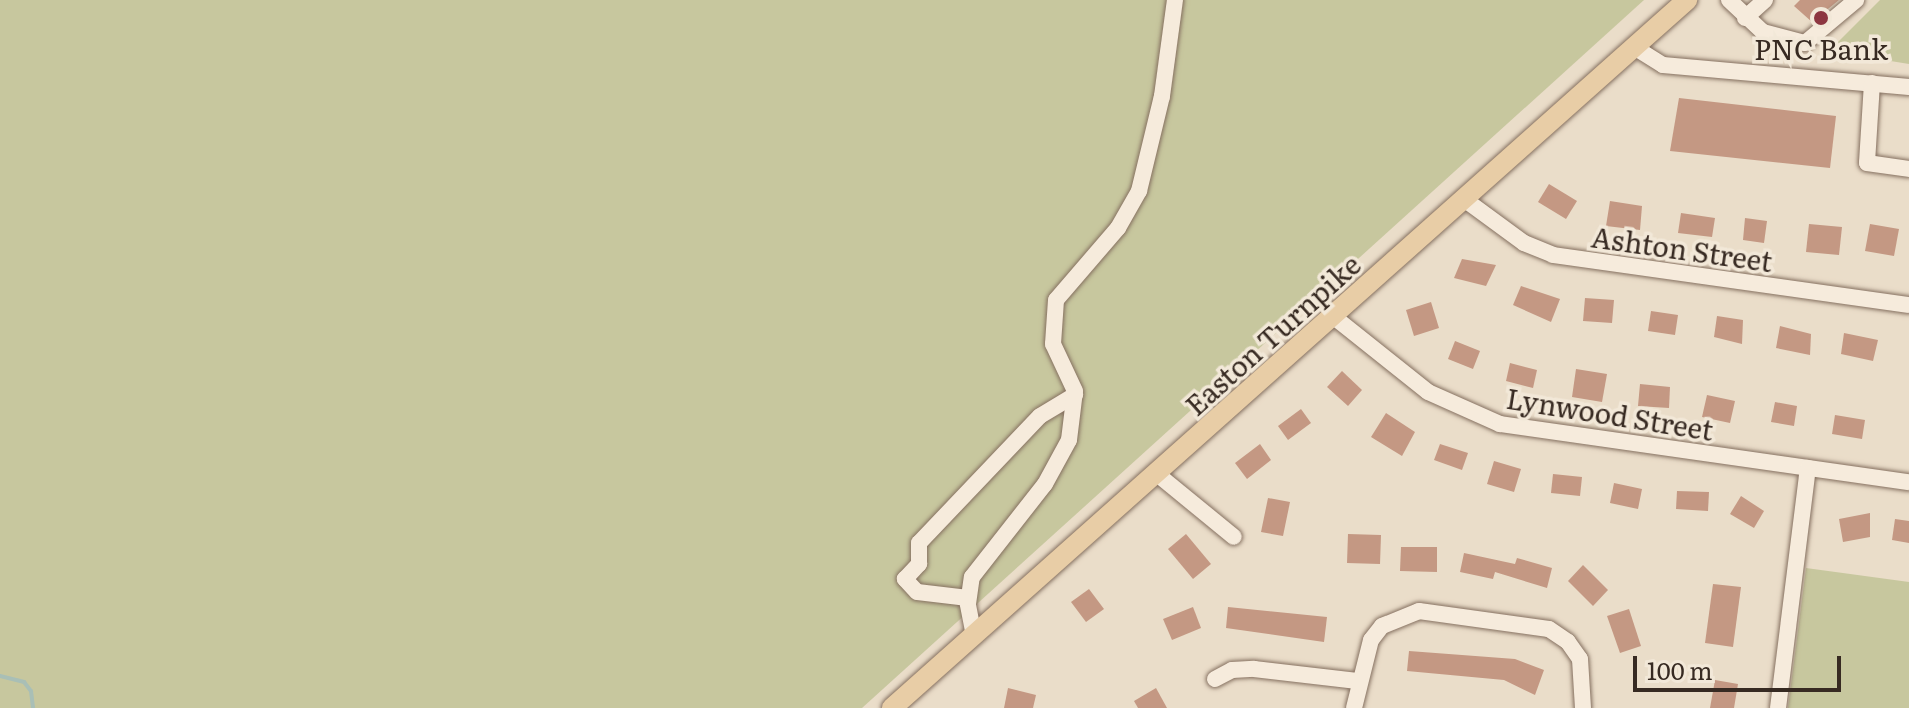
<!DOCTYPE html>
<html>
<head>
<meta charset="utf-8">
<style>
  body { margin:0 }
  #map { position:relative; width:1909px; height:708px; overflow:hidden; background:#eaddc9; font-family:Literata,serif }
  div>[style] { position:absolute }
  [style*='--x'] { left:calc(var(--x)*1px); top:calc(var(--y)*1px); width:calc(var(--w)*1px); rotate:calc(var(--a)*1deg) }
  .green>* { inset:0; background:#c7c79e }
  .stream>* { height:4px; margin:-2px; padding:0 2px; transform-origin:2px; border-radius:2px; background:#a9bfb6 }
  .building>* { inset:0; background:#c49883 }
  .roads { filter:drop-shadow(0 0 2px #857060) drop-shadow(0 0 2px #857060) }
  .minor>* { height:16px; margin:-8px; padding:0 8px; transform-origin:8px; border-radius:8px; background:#f6ebdc }
  .major>* { height:20px; margin:-10px; padding:0 10px; transform-origin:10px; border-radius:10px; background:#e8cda6 }
  .dots>* { width:22px; height:22px; translate:-50% -50%; box-sizing:border-box; border:4px solid #f2e8d8; border-radius:50% }
  span { translate:-50% -50%; white-space:nowrap; text-align:center; line-height:1.15; -webkit-text-stroke:7px #f2e8d8; paint-order:stroke }
  .poi-label { font-size:28px; color:#372a22 }
  .street-label { font-size:28px; color:#372a22 }
  .scale { position:absolute; left:1633px; top:656px; width:208px; height:36px; box-sizing:border-box; border:4px solid #372a22; border-top:0; padding-left:10px; font-size:24px; line-height:28px; white-space:nowrap; color:#372a22; -webkit-text-stroke:6px #f2e8d8; paint-order:stroke }
</style>
</head>
<body>
<div id="map">
  <div class="green">
    <i style="clip-path:polygon(0 0,1644px 0,862px 708px,0 708px)"></i>
    <i style="clip-path:polygon(1880px 0,1909px 0,1909px 64px,1829px 51px)"></i>
    <i style="clip-path:polygon(1806px 568px,1909px 582px,1909px 708px,1788px 708px)"></i>
  </div>
  <div class="stream">
    <i style="--x:0;--y:676;--w:25;--a:14"></i>
    <i style="--x:24;--y:682;--w:11;--a:52"></i>
    <i style="--x:31;--y:691;--w:17;--a:83"></i>
  </div>
  <div class="building">
    <i style="clip-path:polygon(1800px 0,1839px 0,1812px 22px,1794px 6px)"></i>
    <i style="clip-path:polygon(1679px 98px,1836px 116px,1830px 168px,1670px 151px)"></i>
    <i style="clip-path:polygon(1549px 184px,1577px 201px,1566px 219px,1538px 202px)"></i>
    <i style="clip-path:polygon(1610px 201px,1642px 206px,1640px 230px,1606px 226px)"></i>
    <i style="clip-path:polygon(1681px 213px,1715px 218px,1712px 237px,1678px 233px)"></i>
    <i style="clip-path:polygon(1745px 218px,1767px 221px,1764px 243px,1743px 240px)"></i>
    <i style="clip-path:polygon(1809px 224px,1842px 227px,1839px 255px,1806px 252px)"></i>
    <i style="clip-path:polygon(1870px 224px,1899px 229px,1894px 256px,1865px 251px)"></i>
    <i style="clip-path:polygon(1462px 259px,1496px 265px,1486px 286px,1454px 278px)"></i>
    <i style="clip-path:polygon(1521px 286px,1560px 299px,1551px 322px,1513px 305px)"></i>
    <i style="clip-path:polygon(1585px 298px,1614px 300px,1612px 323px,1583px 321px)"></i>
    <i style="clip-path:polygon(1431px 302px,1439px 328px,1414px 336px,1406px 310px)"></i>
    <i style="clip-path:polygon(1651px 311px,1678px 315px,1675px 335px,1648px 331px)"></i>
    <i style="clip-path:polygon(1717px 316px,1743px 320px,1742px 344px,1714px 337px)"></i>
    <i style="clip-path:polygon(1780px 326px,1811px 334px,1810px 355px,1776px 348px)"></i>
    <i style="clip-path:polygon(1844px 333px,1878px 340px,1873px 361px,1841px 354px)"></i>
    <i style="clip-path:polygon(1455px 341px,1480px 351px,1473px 369px,1448px 359px)"></i>
    <i style="clip-path:polygon(1510px 363px,1537px 370px,1533px 388px,1506px 381px)"></i>
    <i style="clip-path:polygon(1576px 369px,1607px 374px,1602px 402px,1572px 397px)"></i>
    <i style="clip-path:polygon(1342px 371px,1362px 390px,1348px 406px,1327px 387px)"></i>
    <i style="clip-path:polygon(1640px 384px,1670px 387px,1669px 408px,1638px 406px)"></i>
    <i style="clip-path:polygon(1707px 395px,1735px 401px,1730px 423px,1702px 417px)"></i>
    <i style="clip-path:polygon(1775px 402px,1797px 406px,1794px 426px,1771px 422px)"></i>
    <i style="clip-path:polygon(1301px 409px,1311px 423px,1288px 440px,1278px 426px)"></i>
    <i style="clip-path:polygon(1386px 413px,1415px 432px,1402px 456px,1371px 437px)"></i>
    <i style="clip-path:polygon(1835px 415px,1865px 420px,1862px 439px,1832px 434px)"></i>
    <i style="clip-path:polygon(1260px 444px,1271px 460px,1247px 479px,1235px 463px)"></i>
    <i style="clip-path:polygon(1440px 444px,1468px 453px,1462px 470px,1434px 460px)"></i>
    <i style="clip-path:polygon(1494px 461px,1521px 469px,1514px 492px,1487px 484px)"></i>
    <i style="clip-path:polygon(1553px 474px,1582px 477px,1580px 496px,1551px 493px)"></i>
    <i style="clip-path:polygon(1614px 483px,1642px 489px,1638px 509px,1610px 503px)"></i>
    <i style="clip-path:polygon(1677px 491px,1709px 492px,1708px 511px,1676px 509px)"></i>
    <i style="clip-path:polygon(1741px 496px,1764px 511px,1754px 528px,1730px 514px)"></i>
    <i style="clip-path:polygon(1268px 498px,1290px 502px,1283px 536px,1261px 532px)"></i>
    <i style="clip-path:polygon(1870px 513px,1870px 537px,1843px 542px,1839px 519px)"></i>
    <i style="clip-path:polygon(1895px 519px,1909px 521px,1909px 543px,1892px 540px)"></i>
    <i style="clip-path:polygon(1186px 534px,1211px 564px,1193px 579px,1168px 549px)"></i>
    <i style="clip-path:polygon(1348px 534px,1381px 535px,1380px 564px,1347px 563px)"></i>
    <i style="clip-path:polygon(1401px 547px,1437px 547px,1437px 572px,1400px 571px)"></i>
    <i style="clip-path:polygon(1464px 553px,1515px 564px,1517px 558px,1552px 568px,1547px 588px,1495px 572px,1493px 579px,1460px 572px)"></i>
    <i style="clip-path:polygon(1583px 565px,1608px 590px,1593px 606px,1568px 581px)"></i>
    <i style="clip-path:polygon(1713px 584px,1741px 587px,1733px 647px,1705px 643px)"></i>
    <i style="clip-path:polygon(1089px 589px,1104px 609px,1086px 622px,1071px 602px)"></i>
    <i style="clip-path:polygon(1193px 607px,1201px 628px,1172px 640px,1163px 619px)"></i>
    <i style="clip-path:polygon(1228px 607px,1327px 617px,1324px 642px,1226px 628px)"></i>
    <i style="clip-path:polygon(1629px 609px,1641px 646px,1620px 653px,1607px 616px)"></i>
    <i style="clip-path:polygon(1409px 651px,1515px 659px,1544px 670px,1535px 695px,1504px 680px,1407px 671px)"></i>
    <i style="clip-path:polygon(1715px 680px,1738px 684px,1734px 708px,1710px 708px)"></i>
    <i style="clip-path:polygon(1008px 688px,1036px 695px,1033px 708px,1004px 708px)"></i>
    <i style="clip-path:polygon(1156px 688px,1167px 708px,1138px 708px,1134px 701px)"></i>
  </div>
  <div class="roads">
    <div class="minor">
      <i style="--x:1729;--y:0;--w:47;--a:43.3"></i>
      <i style="--x:1763;--y:32;--w:43;--a:14.7"></i>
      <i style="--x:1805;--y:43;--w:67;--a:-40.1"></i>
      <i style="--x:1745;--y:18;--w:27;--a:-42"></i>
      <i style="--x:1634;--y:47;--w:34;--a:32"></i>
      <i style="--x:1663;--y:65;--w:247;--a:5.1"></i>
      <i style="--x:1872;--y:83;--w:80;--a:93.6"></i>
      <i style="--x:1867;--y:163;--w:42;--a:8.1"></i>
      <i style="--x:1464;--y:199;--w:74;--a:36.3"></i>
      <i style="--x:1524;--y:243;--w:31;--a:22"></i>
      <i style="--x:1553;--y:255;--w:359;--a:8"></i>
      <i style="--x:1334;--y:317;--w:120;--a:38.6"></i>
      <i style="--x:1428;--y:392;--w:79;--a:24"></i>
      <i style="--x:1500;--y:424;--w:413;--a:8.1"></i>
      <i style="--x:1157;--y:474;--w:99;--a:39.3"></i>
      <i style="--x:968;--y:598;--w:51;--a:-173.3"></i>
      <i style="--x:917;--y:592;--w:18;--a:-133"></i>
      <i style="--x:905;--y:579;--w:21;--a:-47"></i>
      <i style="--x:919;--y:564;--w:21;--a:-90"></i>
      <i style="--x:919;--y:543;--w:175;--a:-46.4"></i>
      <i style="--x:1040;--y:416;--w:41;--a:-31"></i>
      <i style="--x:974;--y:636;--w:33;--a:-101"></i>
      <i style="--x:968;--y:604;--w:27;--a:-82"></i>
      <i style="--x:972;--y:577;--w:118;--a:-51.9"></i>
      <i style="--x:1045;--y:484;--w:50;--a:-61.4"></i>
      <i style="--x:1069;--y:440;--w:49;--a:-83"></i>
      <i style="--x:1075;--y:391;--w:52;--a:-115.1"></i>
      <i style="--x:1053;--y:344;--w:44;--a:-86.1"></i>
      <i style="--x:1056;--y:300;--w:95;--a:-49.3"></i>
      <i style="--x:1118;--y:228;--w:43;--a:-60.4"></i>
      <i style="--x:1139;--y:191;--w:98;--a:-76.4"></i>
      <i style="--x:1162;--y:96;--w:97;--a:-82.3"></i>
      <i style="--x:1215;--y:679;--w:19;--a:-28"></i>
      <i style="--x:1232;--y:670;--w:22;--a:-3"></i>
      <i style="--x:1254;--y:669;--w:104;--a:6.6"></i>
      <i style="--x:1354;--y:708;--w:70;--a:-76"></i>
      <i style="--x:1371;--y:640;--w:18;--a:-52"></i>
      <i style="--x:1382;--y:626;--w:40;--a:-22"></i>
      <i style="--x:1419;--y:611;--w:131;--a:7.9"></i>
      <i style="--x:1549;--y:629;--w:23;--a:34"></i>
      <i style="--x:1568;--y:642;--w:21;--a:55"></i>
      <i style="--x:1580;--y:659;--w:49;--a:86.5"></i>
      <i style="--x:1778;--y:708;--w:242;--a:-82.9"></i>
    </div>
    <div class="major">
      <i style="--x:892;--y:708;--w:1065;--a:-41.69"></i>
    </div>
  </div>
  <div class="dots">
    <i style="left:1821px;top:18px;background:#8d3640"></i>
  </div>
  <div class="poi-label">
    <span style="left:1821px;top:48px">PNC Bank</span>
  </div>
  <div class="street-label">
    <span style="left:1682px;top:248px;rotate:8deg">Ashton Street</span>
    <span style="left:1272px;top:334px;rotate:-42deg">Easton Turnpike</span>
    <span style="left:1610px;top:413px;rotate:9deg">Lynwood Street</span>
  </div>
  <div class="scale">100 m</div>
</div>
</body>
</html>
